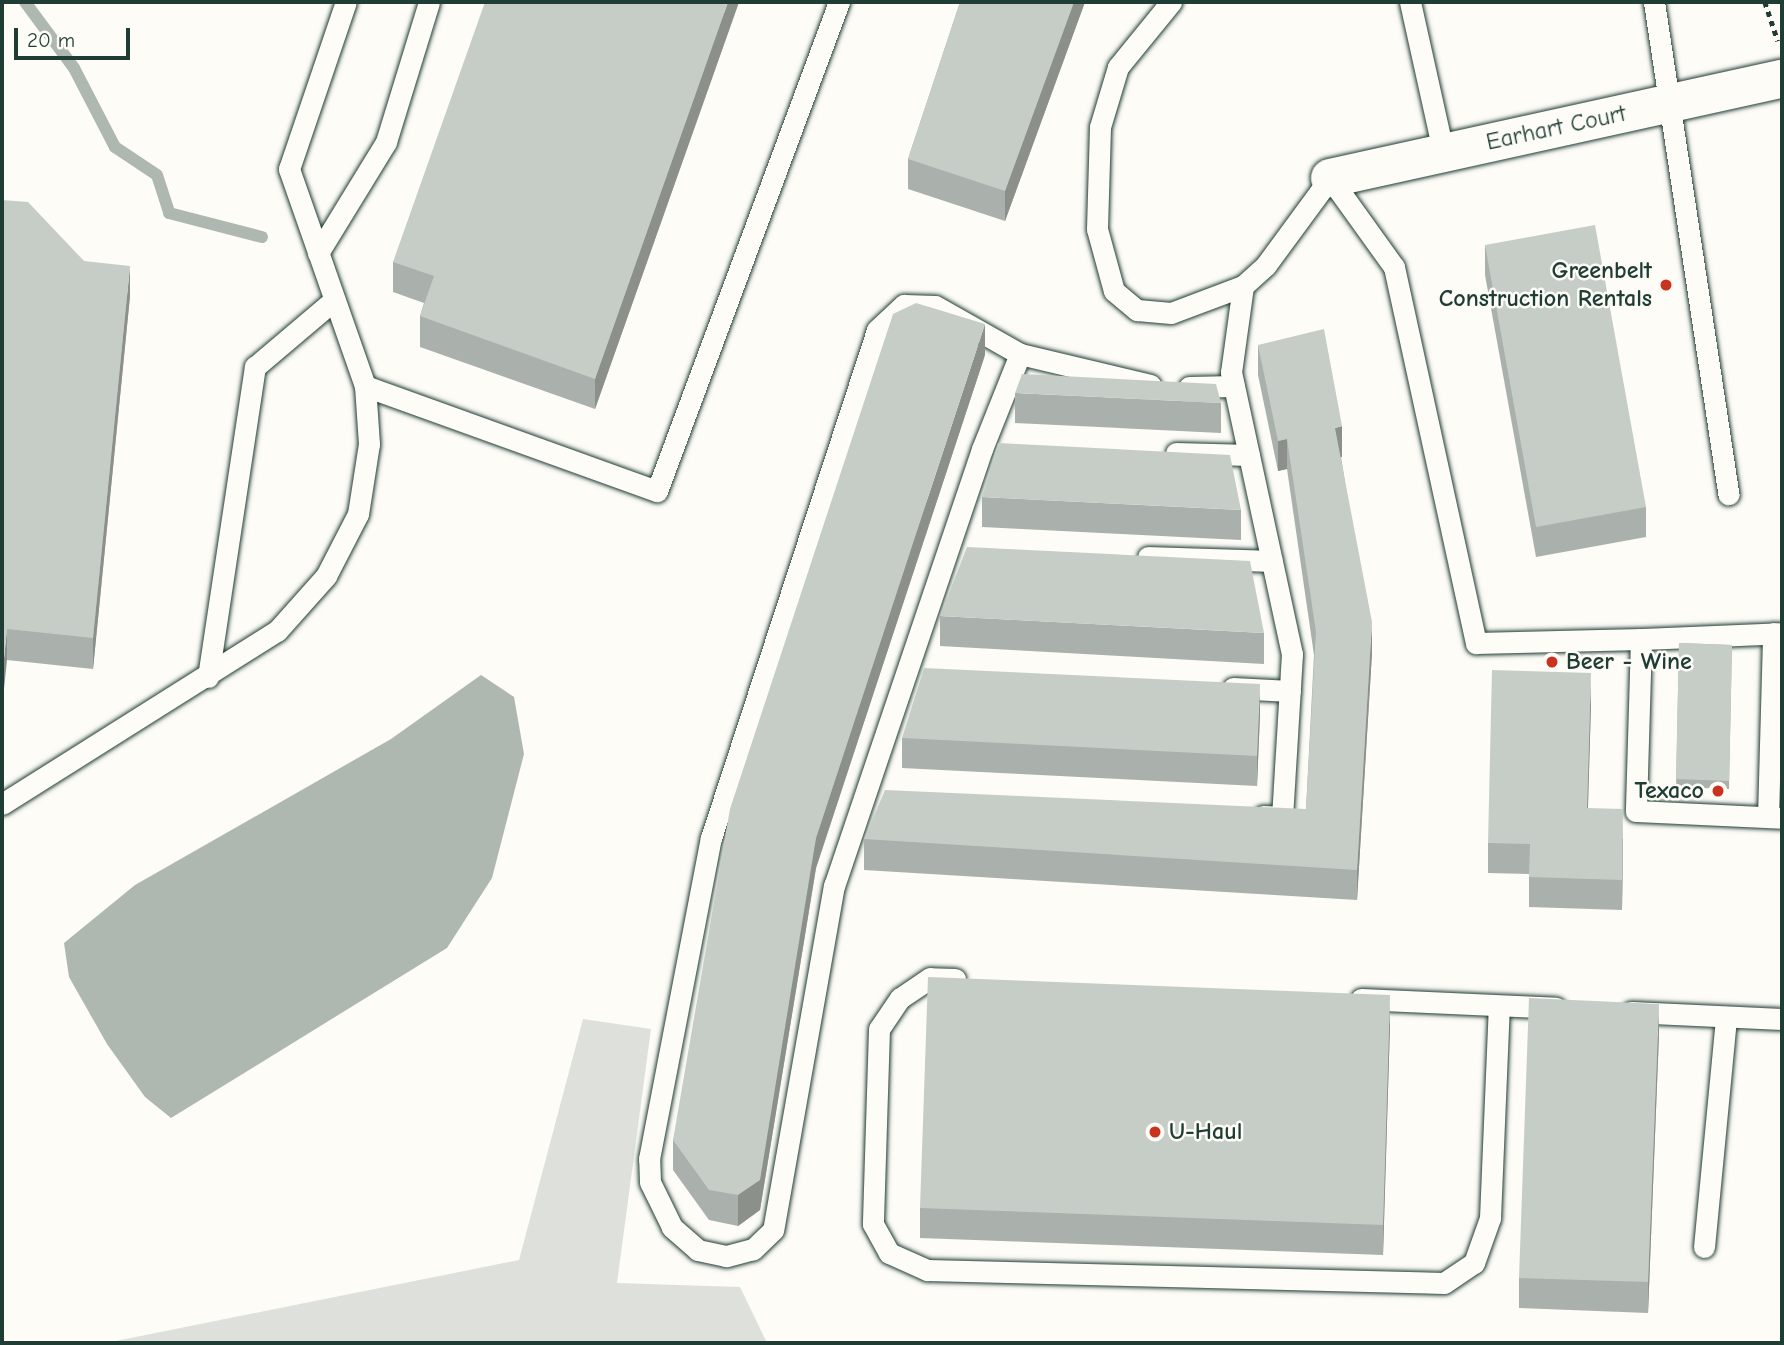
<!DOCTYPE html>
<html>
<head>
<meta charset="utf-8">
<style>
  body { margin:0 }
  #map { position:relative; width:1784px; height:1345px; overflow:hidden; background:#fdfcf7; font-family:"Comic Neue",sans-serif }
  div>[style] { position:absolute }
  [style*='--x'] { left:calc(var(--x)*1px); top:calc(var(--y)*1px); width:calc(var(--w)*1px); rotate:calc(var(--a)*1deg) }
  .green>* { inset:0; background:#dde0db }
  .water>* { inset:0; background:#aeb8b1 }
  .stream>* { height:12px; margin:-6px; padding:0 6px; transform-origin:6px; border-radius:6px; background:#aeb8b1 }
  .path>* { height:4.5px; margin-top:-2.25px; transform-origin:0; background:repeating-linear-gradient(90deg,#1f3d34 0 5px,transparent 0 10px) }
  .roads { filter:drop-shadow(0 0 2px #1f3d34) drop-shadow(0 0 2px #1f3d34) }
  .service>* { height:21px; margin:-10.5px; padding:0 10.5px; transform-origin:10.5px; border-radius:10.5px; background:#fdfcf7 }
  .minor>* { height:38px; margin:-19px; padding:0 19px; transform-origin:19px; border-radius:19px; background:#fdfcf7 }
  .wall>* { inset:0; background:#aab0ab }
  .shaded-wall>* { inset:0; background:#8b908b }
  .building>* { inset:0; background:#c6cdc7 }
  .dots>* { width:19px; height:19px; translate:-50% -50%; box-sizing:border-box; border:4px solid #fdfcf7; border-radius:50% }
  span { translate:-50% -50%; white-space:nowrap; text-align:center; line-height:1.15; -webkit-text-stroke:5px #fdfcf7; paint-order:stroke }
  .street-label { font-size:24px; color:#1f3d34 }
  .poi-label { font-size:24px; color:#1f3d34; font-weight:700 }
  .right { translate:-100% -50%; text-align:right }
  .left { translate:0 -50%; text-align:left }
  .frame { position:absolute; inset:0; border:4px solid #1f3d34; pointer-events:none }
  .scale { position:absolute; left:14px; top:28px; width:116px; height:32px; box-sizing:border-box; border:4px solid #1f3d34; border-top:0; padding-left:9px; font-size:21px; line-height:24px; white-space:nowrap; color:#1f3d34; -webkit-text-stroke:5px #fdfcf7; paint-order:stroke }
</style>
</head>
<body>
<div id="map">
  <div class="green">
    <i style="clip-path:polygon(583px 1019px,651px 1029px,617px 1283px,740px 1287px,767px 1343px,106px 1343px,519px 1260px)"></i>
  </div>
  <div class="water">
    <i style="clip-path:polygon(481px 675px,514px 697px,524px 754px,492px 878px,447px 948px,171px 1118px,145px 1097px,107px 1044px,69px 977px,64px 943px,135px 885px,391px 739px)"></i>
  </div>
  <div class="stream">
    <i style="--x:25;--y:2;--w:82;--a:53.4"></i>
    <i style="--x:74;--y:68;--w:89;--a:62.6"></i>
    <i style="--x:115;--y:147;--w:50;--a:33.7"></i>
    <i style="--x:157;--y:175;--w:40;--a:72"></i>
    <i style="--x:169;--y:213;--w:96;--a:14.5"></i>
  </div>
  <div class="path">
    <i style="--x:1765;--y:2;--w:41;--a:71.6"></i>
  </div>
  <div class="roads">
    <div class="service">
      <i style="--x:1171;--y:2;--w:84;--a:129.2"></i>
      <i style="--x:1118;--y:67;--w:63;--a:106.7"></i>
      <i style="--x:1100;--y:127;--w:102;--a:91.7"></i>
      <i style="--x:1097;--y:229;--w:64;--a:74.7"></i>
      <i style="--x:1114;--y:291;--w:30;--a:40"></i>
      <i style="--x:1137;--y:310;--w:34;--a:5"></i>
      <i style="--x:1171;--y:313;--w:77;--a:-20.6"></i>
      <i style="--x:1243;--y:286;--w:31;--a:-42"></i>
      <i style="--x:1266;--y:265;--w:108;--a:-53.7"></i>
      <i style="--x:1330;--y:178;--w:110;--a:54.3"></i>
      <i style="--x:1394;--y:267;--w:385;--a:77.7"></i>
      <i style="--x:1476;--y:643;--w:165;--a:-1.4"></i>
      <i style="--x:1641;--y:639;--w:172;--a:91.7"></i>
      <i style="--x:1636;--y:811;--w:146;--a:2.7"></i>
      <i style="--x:1410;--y:2;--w:153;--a:77.5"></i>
      <i style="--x:1654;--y:2;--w:498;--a:81.4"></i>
      <i style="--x:318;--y:253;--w:130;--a:-58.5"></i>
      <i style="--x:386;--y:142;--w:146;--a:-72.9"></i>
      <i style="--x:1243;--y:286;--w:87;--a:97.9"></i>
      <i style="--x:1231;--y:372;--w:289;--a:77.8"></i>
      <i style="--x:1292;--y:654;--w:163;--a:93.5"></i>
      <i style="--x:1282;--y:817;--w:19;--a:-177"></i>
      <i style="--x:1020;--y:354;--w:102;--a:111.8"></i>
      <i style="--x:982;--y:449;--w:460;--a:108.7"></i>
      <i style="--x:834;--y:885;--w:350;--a:100"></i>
      <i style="--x:773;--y:1230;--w:28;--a:136"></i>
      <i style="--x:753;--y:1249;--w:28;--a:165"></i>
      <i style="--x:726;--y:1256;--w:29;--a:-168"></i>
      <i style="--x:698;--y:1250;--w:35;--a:-139"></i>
      <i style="--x:672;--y:1227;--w:50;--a:-116.1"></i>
      <i style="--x:650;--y:1182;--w:23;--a:-92"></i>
      <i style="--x:649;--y:1159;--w:327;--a:-79.1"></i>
      <i style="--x:711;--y:838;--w:534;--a:-71.9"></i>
      <i style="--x:877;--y:330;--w:37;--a:-43"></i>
      <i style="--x:904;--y:305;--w:31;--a:2"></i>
      <i style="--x:935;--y:306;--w:98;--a:29.5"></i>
      <i style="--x:1020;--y:354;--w:134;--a:13.4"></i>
      <i style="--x:365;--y:386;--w:310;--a:19.8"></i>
      <i style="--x:657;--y:491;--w:522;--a:-69.59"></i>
      <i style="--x:1189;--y:387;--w:45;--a:-1.3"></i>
      <i style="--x:1176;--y:453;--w:73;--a:1.6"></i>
      <i style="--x:1148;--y:557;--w:124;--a:1.8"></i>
      <i style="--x:1641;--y:639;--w:141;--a:-2.4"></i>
      <i style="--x:208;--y:677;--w:314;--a:-81.4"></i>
      <i style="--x:255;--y:367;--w:104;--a:-40.3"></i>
      <i style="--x:1233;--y:688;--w:57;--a:3"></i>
      <i style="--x:2;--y:804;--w:325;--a:-32.2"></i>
      <i style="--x:277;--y:631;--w:74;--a:-48.3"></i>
      <i style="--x:326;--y:576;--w:70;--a:-62.7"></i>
      <i style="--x:358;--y:514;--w:71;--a:-81.1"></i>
      <i style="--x:369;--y:444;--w:58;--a:-93.9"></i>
      <i style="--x:365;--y:386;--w:230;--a:-109.3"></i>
      <i style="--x:289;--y:169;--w:176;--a:-71.2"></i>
      <i style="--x:1768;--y:817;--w:184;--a:-88.4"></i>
      <i style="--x:955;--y:979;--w:25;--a:-178"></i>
      <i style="--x:930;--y:978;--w:36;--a:146"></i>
      <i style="--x:900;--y:998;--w:37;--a:124"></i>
      <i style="--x:879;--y:1029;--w:195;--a:91.8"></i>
      <i style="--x:873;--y:1224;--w:33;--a:61"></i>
      <i style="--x:889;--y:1253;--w:42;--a:24.1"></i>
      <i style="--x:927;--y:1270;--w:517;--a:1.44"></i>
      <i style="--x:1444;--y:1283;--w:36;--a:-34"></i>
      <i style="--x:1474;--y:1263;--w:48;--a:-70.4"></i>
      <i style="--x:1490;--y:1218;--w:212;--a:-87.6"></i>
      <i style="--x:1361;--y:999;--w:195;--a:2.6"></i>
      <i style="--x:1631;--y:1012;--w:151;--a:2.7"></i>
      <i style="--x:1704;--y:1247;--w:231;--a:-84.5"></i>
    </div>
    <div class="minor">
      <i style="--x:1330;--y:178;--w:463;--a:-12.4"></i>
    </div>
  </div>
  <div class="wall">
    <i style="clip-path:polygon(739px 2px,595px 409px,420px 347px,420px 316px,424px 303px,393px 292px,393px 262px)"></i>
    <i style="clip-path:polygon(960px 2px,1085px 2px,1005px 221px,908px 189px,908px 159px)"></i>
    <i style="clip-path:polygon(2px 200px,84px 261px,130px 296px,93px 669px,7px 660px)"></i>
    <i style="clip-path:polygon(1485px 245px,1646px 507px,1646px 537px,1536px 557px,1485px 275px)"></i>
    <i style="clip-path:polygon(1258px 345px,1342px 457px,1341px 457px,1372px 653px,1357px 900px,864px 870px,864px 839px,1306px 809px,1314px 655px,1287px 469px,1278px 471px,1258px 375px)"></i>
    <i style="clip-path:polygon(985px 355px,816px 868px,760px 1210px,738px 1226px,709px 1220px,673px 1170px,673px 1140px)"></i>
    <i style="clip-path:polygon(1015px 393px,1221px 403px,1221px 433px,1015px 423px)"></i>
    <i style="clip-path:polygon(982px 497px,1241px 510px,1241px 540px,982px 527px)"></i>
    <i style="clip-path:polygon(940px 616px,1264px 633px,1264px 664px,940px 646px)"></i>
    <i style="clip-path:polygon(1679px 643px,1732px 645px,1729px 789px,1676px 787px)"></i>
    <i style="clip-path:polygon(1591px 704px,1588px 808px,1623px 839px,1622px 910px,1529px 907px,1529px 874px,1488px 873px,1488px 843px)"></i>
    <i style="clip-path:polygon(1260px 714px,1257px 786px,902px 768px,902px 738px)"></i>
    <i style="clip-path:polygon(1390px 1025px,1383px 1255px,920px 1238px,920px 1208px)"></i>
    <i style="clip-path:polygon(1659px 1034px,1648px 1313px,1519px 1308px,1519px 1278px)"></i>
  </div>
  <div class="shaded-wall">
    <i style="clip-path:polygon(728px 2px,739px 2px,595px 409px,595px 379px)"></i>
    <i style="clip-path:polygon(1074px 2px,1085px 2px,1005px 221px,1005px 191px)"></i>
    <i style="clip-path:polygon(130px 266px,130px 296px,93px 669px,93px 638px)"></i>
    <i style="clip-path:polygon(985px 324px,985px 355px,816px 868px,760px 1210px,738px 1226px,738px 1195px,816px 838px)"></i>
    <i style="clip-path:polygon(1342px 426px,1342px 457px,1335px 458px,1335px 428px)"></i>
    <i style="clip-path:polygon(1287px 439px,1287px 469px,1278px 471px,1278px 441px)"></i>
    <i style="clip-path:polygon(1372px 622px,1372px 653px,1357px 900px,1357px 870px)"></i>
    <i style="clip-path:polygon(7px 629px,7px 660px,2px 708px,2px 678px)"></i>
    <i style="clip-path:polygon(1591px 673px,1591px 704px,1587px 838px,1587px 808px)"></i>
    <i style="clip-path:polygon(1260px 684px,1260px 714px,1257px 786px,1257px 756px)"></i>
    <i style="clip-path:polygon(1623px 809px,1623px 839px,1622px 910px,1622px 880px)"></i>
    <i style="clip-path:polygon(1390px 995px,1390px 1025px,1383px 1255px,1383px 1225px)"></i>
    <i style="clip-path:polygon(1659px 1004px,1659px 1034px,1648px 1313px,1648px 1282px)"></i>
  </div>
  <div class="building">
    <i style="clip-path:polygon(485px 2px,728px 2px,595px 379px,420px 316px,434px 276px,393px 262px)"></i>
    <i style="clip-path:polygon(960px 2px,1074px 2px,1005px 191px,908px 159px)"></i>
    <i style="clip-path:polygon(2px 200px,28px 202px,84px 261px,130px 266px,93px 638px,7px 629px,2px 678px)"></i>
    <i style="clip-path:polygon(1595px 225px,1646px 507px,1536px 527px,1485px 245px)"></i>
    <i style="clip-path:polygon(916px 303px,985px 324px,816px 838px,760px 1180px,738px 1195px,709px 1190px,673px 1140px,730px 809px,893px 314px)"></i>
    <i style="clip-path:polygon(1324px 329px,1342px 426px,1335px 428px,1372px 622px,1357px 870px,864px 839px,885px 790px,1306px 809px,1316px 632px,1287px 439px,1278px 441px,1258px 345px)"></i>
    <i style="clip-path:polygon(1022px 374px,1216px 384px,1221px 403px,1015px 393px)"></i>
    <i style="clip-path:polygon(998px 443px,1230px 455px,1241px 510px,982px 497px)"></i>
    <i style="clip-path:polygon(967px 547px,1250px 561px,1264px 633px,940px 616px)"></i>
    <i style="clip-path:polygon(1679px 643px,1732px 645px,1729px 781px,1676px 779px)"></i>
    <i style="clip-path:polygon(924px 668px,1260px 684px,1257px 756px,902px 738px)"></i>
    <i style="clip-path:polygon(1492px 670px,1591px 673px,1587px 808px,1623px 809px,1622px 880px,1529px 877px,1530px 844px,1488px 843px)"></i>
    <i style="clip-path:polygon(928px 977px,1390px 995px,1383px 1225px,920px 1208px)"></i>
    <i style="clip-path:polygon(1529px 998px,1659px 1004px,1648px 1282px,1519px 1278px)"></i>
  </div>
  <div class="dots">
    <i style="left:1666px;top:285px;background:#c8321e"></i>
    <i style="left:1552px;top:662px;background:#c8321e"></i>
    <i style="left:1718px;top:791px;background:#c8321e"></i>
    <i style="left:1155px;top:1132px;background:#c8321e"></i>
  </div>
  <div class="street-label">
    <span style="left:1556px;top:128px;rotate:-12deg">Earhart Court</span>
  </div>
  <div class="poi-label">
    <span class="right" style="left:1652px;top:285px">Greenbelt<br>Construction Rentals</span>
    <span class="left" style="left:1566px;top:662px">Beer - Wine</span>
    <span class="right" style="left:1704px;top:791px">Texaco</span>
    <span class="left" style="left:1169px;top:1132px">U-Haul</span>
  </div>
  <div class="frame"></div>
  <div class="scale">20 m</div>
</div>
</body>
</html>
